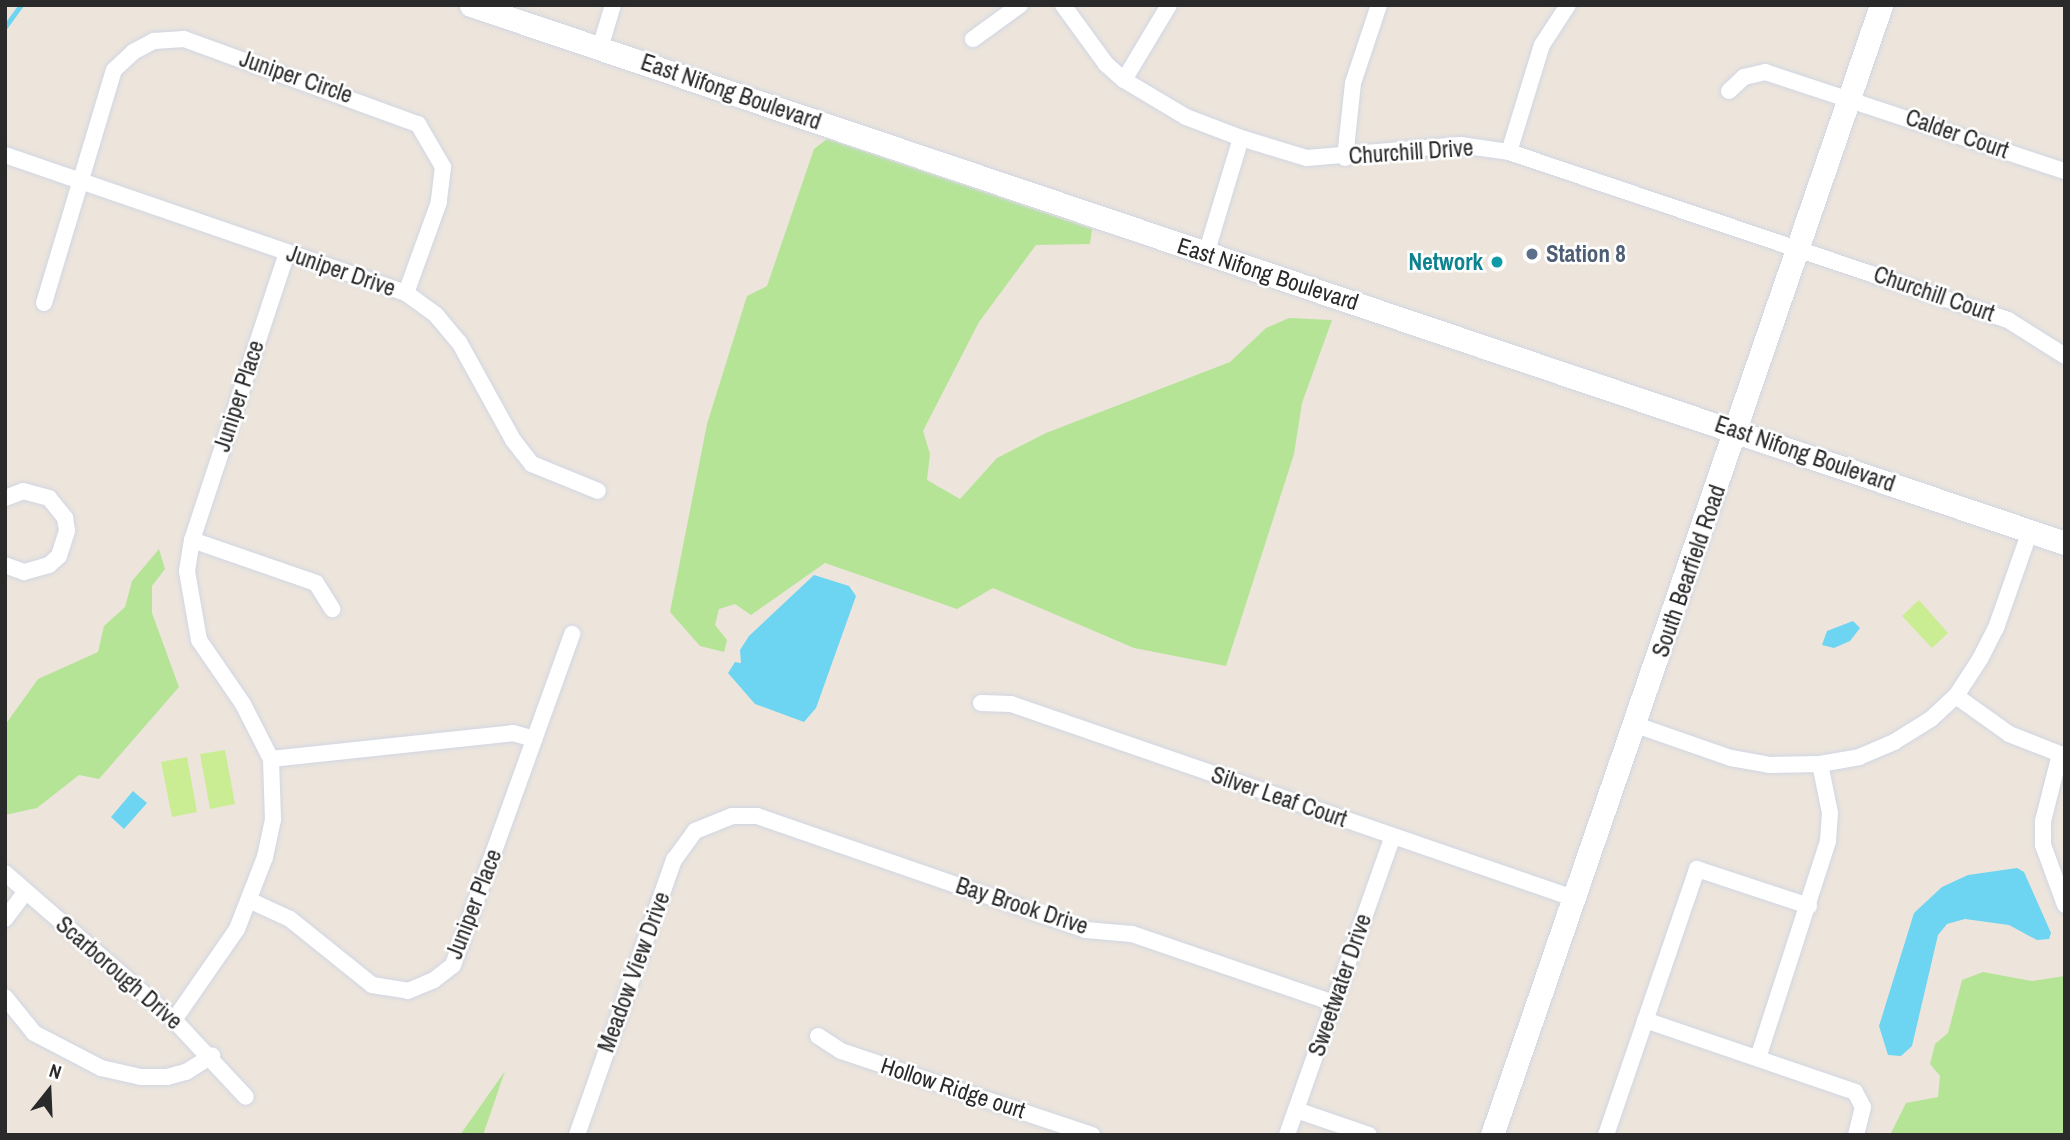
<!DOCTYPE html>
<html>
<head>
<meta charset="utf-8">
<style>
  body { margin:0 }
  #map { position:relative; width:2070px; height:1140px; overflow:hidden; background:#ede5dc; font-family:"Archivo Narrow",sans-serif }
  div>[style] { position:absolute }
  [style*='--x'] { left:calc(var(--x)*1px); top:calc(var(--y)*1px); width:calc(var(--w)*1px); rotate:calc(var(--a)*1deg) }
  .green>* { inset:0; background:#b5e497 }
  .pitch>* { inset:0; background:#caec93 }
  .water>* { inset:0; background:#6dd4f1 }
  .stream>* { height:4.5px; margin:-2.25px; padding:0 2.25px; transform-origin:2.25px; border-radius:2.25px; background:#6dd4f1 }
  .roads { filter:drop-shadow(0 0 2px #d1d6e3) drop-shadow(0 0 2px #d1d6e3) }
  .street>* { height:16px; margin:-8px; padding:0 8px; transform-origin:8px; border-radius:8px; background:#fff }
  .secondary>* { height:23px; margin:-11.5px; padding:0 11.5px; transform-origin:11.5px; border-radius:11.5px; background:#fff }
  .dots>* { width:19px; height:19px; translate:-50% -50%; box-sizing:border-box; border:4px solid #fff; border-radius:50% }
  span { translate:-50% -50%; white-space:nowrap; text-align:center; line-height:1.15; -webkit-text-stroke:5px #fff; paint-order:stroke }
  .street-label { font-size:23px; color:#2a2a2a }
  .service-label { font-size:23px; color:#4e5e75; font-weight:700 }
  .left { translate:0 -50%; text-align:left }
  .culture-label { font-size:23px; color:#0d838f; font-weight:700 }
  .right { translate:-100% -50%; text-align:right }
  .frame { position:absolute; inset:0; border:7px solid #2a2a2a; pointer-events:none }
  .north { position:absolute; left:14px; top:1056px; width:70px; height:70px; -webkit-text-stroke:5px #fff; paint-order:stroke; rotate:18deg; font-size:19px; font-weight:700; line-height:28px; text-align:center; color:#2a2a2a }
  .north::after { content:''; display:block; margin:auto; width:24px; height:32px; background:#2a2a2a; clip-path:polygon(50% 0,100% 100%,50% 72%,0 100%) }
</style>
</head>
<body>
<div id="map">
  <div class="green">
    <i style="clip-path:polygon(827px 139px,1092px 229px,1090px 244px,1036px 245px,979px 322px,923px 431px,930px 454px,927px 480px,960px 499px,997px 458px,1046px 433px,1230px 362px,1266px 328px,1289px 318px,1332px 320px,1302px 403px,1294px 454px,1226px 666px,1134px 648px,993px 588px,957px 609px,825px 563px,751px 615px,735px 604px,719px 609px,715px 625px,727px 640px,724px 652px,700px 646px,670px 612px,707px 424px,747px 296px,767px 286px,814px 149px)"></i>
    <i style="clip-path:polygon(159px 549px,165px 569px,152px 586px,152px 613px,179px 687px,99px 779px,79px 775px,37px 808px,5px 815px,5px 725px,38px 679px,98px 652px,104px 626px,125px 607px,132px 581px)"></i>
    <i style="clip-path:polygon(1983px 972px,2032px 981px,2065px 976px,2065px 1135px,1890px 1135px,1906px 1103px,1938px 1097px,1940px 1076px,1930px 1064px,1935px 1044px,1948px 1033px,1962px 980px)"></i>
    <i style="clip-path:polygon(505px 1071px,483px 1135px,460px 1135px)"></i>
  </div>
  <div class="pitch">
    <i style="clip-path:polygon(1919px 600px,1948px 633px,1932px 648px,1902px 616px)"></i>
    <i style="clip-path:polygon(225px 750px,235px 804px,210px 809px,200px 754px)"></i>
    <i style="clip-path:polygon(187px 757px,197px 812px,172px 817px,161px 762px)"></i>
  </div>
  <div class="water">
    <i style="clip-path:polygon(814px 575px,849px 586px,856px 596px,816px 708px,804px 722px,755px 704px,728px 673px,735px 662px,741px 663px,740px 650px,749px 636px)"></i>
    <i style="clip-path:polygon(1853px 621px,1860px 628px,1850px 641px,1834px 648px,1822px 645px,1827px 631px)"></i>
    <i style="clip-path:polygon(133px 791px,147px 803px,124px 829px,111px 817px)"></i>
    <i style="clip-path:polygon(2017px 868px,2024px 872px,2051px 933px,2049px 939px,2037px 940px,2009px 925px,1965px 919px,1947px 924px,1938px 935px,1912px 1046px,1901px 1056px,1888px 1055px,1879px 1026px,1914px 913px,1942px 887px,1968px 875px)"></i>
  </div>
  <div class="stream">
    <i style="--x:5;--y:27;--w:27;--a:-54"></i>
  </div>
  <div class="roads">
    <div class="street">
      <i style="--x:1063;--y:5;--w:73;--a:53.9"></i>
      <i style="--x:1106;--y:64;--w:24;--a:42"></i>
      <i style="--x:1124;--y:80;--w:72;--a:30.8"></i>
      <i style="--x:1186;--y:117;--w:59;--a:20.9"></i>
      <i style="--x:1241;--y:138;--w:69;--a:16.9"></i>
      <i style="--x:1307;--y:158;--w:154;--a:-4.9"></i>
      <i style="--x:1460;--y:145;--w:49;--a:8.1"></i>
      <i style="--x:1509;--y:152;--w:527;--a:18.61"></i>
      <i style="--x:2008;--y:320;--w:67;--a:32.3"></i>
      <i style="--x:973;--y:39;--w:58;--a:-35.9"></i>
      <i style="--x:600;--y:48;--w:45;--a:-73.2"></i>
      <i style="--x:1124;--y:80;--w:87;--a:-59"></i>
      <i style="--x:1729;--y:91;--w:21;--a:-43"></i>
      <i style="--x:1744;--y:77;--w:22;--a:-13"></i>
      <i style="--x:1765;--y:72;--w:316;--a:18.3"></i>
      <i style="--x:1509;--y:152;--w:112;--a:-72.9"></i>
      <i style="--x:1542;--y:45;--w:48;--a:-57"></i>
      <i style="--x:5;--y:155;--w:424;--a:19"></i>
      <i style="--x:406;--y:293;--w:37;--a:36"></i>
      <i style="--x:436;--y:315;--w:35;--a:50"></i>
      <i style="--x:459;--y:342;--w:112;--a:61.1"></i>
      <i style="--x:513;--y:440;--w:31;--a:52"></i>
      <i style="--x:532;--y:464;--w:71;--a:22.2"></i>
      <i style="--x:1345;--y:158;--w:75;--a:-83.9"></i>
      <i style="--x:1353;--y:83;--w:82;--a:-71.6"></i>
      <i style="--x:1206;--y:254;--w:121;--a:-73.2"></i>
      <i style="--x:44;--y:303;--w:243;--a:-73.3"></i>
      <i style="--x:114;--y:70;--w:26;--a:-43"></i>
      <i style="--x:133;--y:52;--w:24;--a:-28"></i>
      <i style="--x:154;--y:41;--w:30;--a:-4"></i>
      <i style="--x:184;--y:39;--w:249;--a:20"></i>
      <i style="--x:418;--y:124;--w:50;--a:59.8"></i>
      <i style="--x:443;--y:167;--w:35;--a:97"></i>
      <i style="--x:439;--y:202;--w:97;--a:109.9"></i>
      <i style="--x:5;--y:498;--w:19;--a:-21"></i>
      <i style="--x:23;--y:491;--w:27;--a:15"></i>
      <i style="--x:49;--y:498;--w:26;--a:51"></i>
      <i style="--x:65;--y:518;--w:13;--a:81"></i>
      <i style="--x:67;--y:531;--w:26;--a:108"></i>
      <i style="--x:59;--y:556;--w:13;--a:138"></i>
      <i style="--x:49;--y:565;--w:26;--a:164"></i>
      <i style="--x:24;--y:572;--w:20;--a:-160"></i>
      <i style="--x:192;--y:540;--w:131;--a:19.1"></i>
      <i style="--x:316;--y:583;--w:31;--a:58"></i>
      <i style="--x:1956;--y:696;--w:65;--a:35.6"></i>
      <i style="--x:2009;--y:734;--w:60;--a:21.4"></i>
      <i style="--x:981;--y:703;--w:30;--a:2"></i>
      <i style="--x:1011;--y:704;--w:598;--a:19.04"></i>
      <i style="--x:1636;--y:725;--w:101;--a:19.2"></i>
      <i style="--x:1731;--y:758;--w:39;--a:10"></i>
      <i style="--x:1769;--y:765;--w:51;--a:-1.1"></i>
      <i style="--x:1820;--y:764;--w:40;--a:-10"></i>
      <i style="--x:1859;--y:757;--w:38;--a:-23"></i>
      <i style="--x:1894;--y:742;--w:44;--a:-31.9"></i>
      <i style="--x:1931;--y:719;--w:34;--a:-43"></i>
      <i style="--x:1956;--y:696;--w:44;--a:-57"></i>
      <i style="--x:1980;--y:659;--w:35;--a:-63"></i>
      <i style="--x:1996;--y:628;--w:103;--a:-70.7"></i>
      <i style="--x:2060;--y:754;--w:69;--a:104.2"></i>
      <i style="--x:2043;--y:821;--w:24;--a:90"></i>
      <i style="--x:2043;--y:845;--w:64;--a:69.9"></i>
      <i style="--x:271;--y:759;--w:243;--a:-6.1"></i>
      <i style="--x:513;--y:733;--w:22;--a:16"></i>
      <i style="--x:5;--y:873;--w:224;--a:41"></i>
      <i style="--x:174;--y:1020;--w:105;--a:46.9"></i>
      <i style="--x:251;--y:901;--w:43;--a:24.8"></i>
      <i style="--x:290;--y:919;--w:105;--a:38.8"></i>
      <i style="--x:372;--y:985;--w:36;--a:9"></i>
      <i style="--x:408;--y:991;--w:28;--a:-23"></i>
      <i style="--x:434;--y:980;--w:24;--a:-38"></i>
      <i style="--x:453;--y:965;--w:352;--a:-70.2"></i>
      <i style="--x:5;--y:919;--w:34;--a:-53"></i>
      <i style="--x:5;--y:997;--w:46;--a:51.1"></i>
      <i style="--x:34;--y:1033;--w:76;--a:27.6"></i>
      <i style="--x:101;--y:1068;--w:41;--a:12.7"></i>
      <i style="--x:141;--y:1077;--w:26;--a:0"></i>
      <i style="--x:167;--y:1077;--w:20;--a:-15"></i>
      <i style="--x:186;--y:1072;--w:31;--a:-32"></i>
      <i style="--x:174;--y:1020;--w:111;--a:-55.3"></i>
      <i style="--x:237;--y:929;--w:77;--a:-68.7"></i>
      <i style="--x:265;--y:857;--w:38;--a:-78"></i>
      <i style="--x:273;--y:820;--w:61;--a:-91.9"></i>
      <i style="--x:271;--y:759;--w:62;--a:-117"></i>
      <i style="--x:243;--y:704;--w:78;--a:-124.5"></i>
      <i style="--x:199;--y:640;--w:70;--a:-99.9"></i>
      <i style="--x:187;--y:571;--w:31;--a:-81"></i>
      <i style="--x:192;--y:540;--w:303;--a:-71.7"></i>
      <i style="--x:1645;--y:1020;--w:222;--a:18.9"></i>
      <i style="--x:1855;--y:1092;--w:17;--a:62"></i>
      <i style="--x:1863;--y:1107;--w:29;--a:104"></i>
      <i style="--x:818;--y:1036;--w:27;--a:33"></i>
      <i style="--x:841;--y:1051;--w:265;--a:18.5"></i>
      <i style="--x:1758;--y:1058;--w:228;--a:-72.1"></i>
      <i style="--x:1828;--y:841;--w:28;--a:-86"></i>
      <i style="--x:1830;--y:813;--w:50;--a:-101.5"></i>
      <i style="--x:1296;--y:1110;--w:77;--a:18.9"></i>
      <i style="--x:577;--y:1135;--w:292;--a:-70.6"></i>
      <i style="--x:674;--y:860;--w:36;--a:-54"></i>
      <i style="--x:695;--y:831;--w:40;--a:-22"></i>
      <i style="--x:732;--y:816;--w:25;--a:0"></i>
      <i style="--x:757;--y:816;--w:348;--a:19.1"></i>
      <i style="--x:1086;--y:930;--w:46;--a:5"></i>
      <i style="--x:1132;--y:934;--w:213;--a:18.9"></i>
      <i style="--x:1287;--y:1135;--w:317;--a:-70.5"></i>
      <i style="--x:1606;--y:1135;--w:281;--a:-71.1"></i>
      <i style="--x:1697;--y:869;--w:118;--a:18.3"></i>
    </div>
    <div class="secondary">
      <i style="--x:471;--y:5;--w:1682;--a:18.65"></i>
      <i style="--x:1492;--y:1135;--w:1195;--a:-71"></i>
    </div>
  </div>
  <div class="dots">
    <i style="left:1532px;top:254px;background:#5c6f8a"></i>
    <i style="left:1497px;top:262px;background:#0f9aa8"></i>
  </div>
  <div class="street-label">
    <span style="left:296px;top:77px;rotate:19deg">Juniper Circle</span>
    <span style="left:731px;top:92px;rotate:19deg">East Nifong Boulevard</span>
    <span style="left:1957px;top:134px;rotate:19deg">Calder Court</span>
    <span style="left:1411px;top:152px;rotate:-4deg">Churchill Drive</span>
    <span style="left:341px;top:271px;rotate:19deg">Juniper Drive</span>
    <span style="left:1268px;top:274px;rotate:18deg">East Nifong Boulevard</span>
    <span style="left:1934px;top:294px;rotate:19deg">Churchill Court</span>
    <span style="left:239px;top:396px;rotate:-72deg">Juniper Place</span>
    <span style="left:1805px;top:454px;rotate:19deg">East Nifong Boulevard</span>
    <span style="left:1689px;top:571px;rotate:-71deg">South Bearfield Road</span>
    <span style="left:1279px;top:797px;rotate:19deg">Silver Leaf Court</span>
    <span style="left:474px;top:904px;rotate:-69deg">Juniper Place</span>
    <span style="left:1022px;top:906px;rotate:18deg">Bay Brook Drive</span>
    <span style="left:634px;top:972px;rotate:-70deg">Meadow View Drive</span>
    <span style="left:119px;top:973px;rotate:41deg">Scarborough Drive</span>
    <span style="left:1340px;top:985px;rotate:-71deg">Sweetwater Drive</span>
    <span style="left:953px;top:1088px;rotate:18deg">Hollow Ridge ourt</span>
  </div>
  <div class="service-label">
    <span class="left" style="left:1546px;top:254px">Station 8</span>
  </div>
  <div class="culture-label">
    <span class="right" style="left:1483px;top:262px">Network</span>
  </div>
  <div class="frame"></div>
  <div class="north">N</div>
</div>
</body>
</html>
